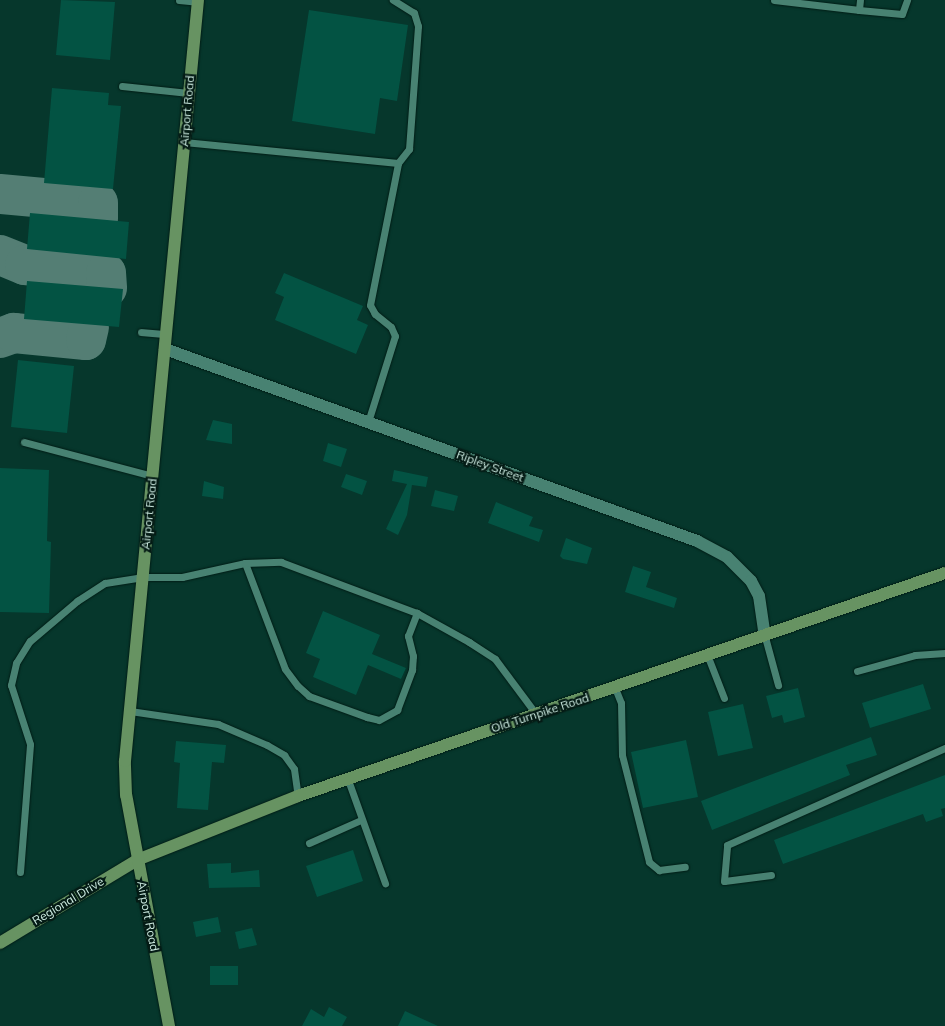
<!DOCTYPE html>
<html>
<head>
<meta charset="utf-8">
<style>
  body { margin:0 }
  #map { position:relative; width:945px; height:1026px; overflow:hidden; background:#06372c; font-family:Mulish,sans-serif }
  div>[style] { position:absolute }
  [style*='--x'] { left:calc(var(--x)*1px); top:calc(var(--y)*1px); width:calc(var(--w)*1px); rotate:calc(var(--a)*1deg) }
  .taxiway>* { height:40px; margin:-20px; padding:0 20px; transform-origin:20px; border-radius:20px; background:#547e74 }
  .building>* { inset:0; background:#035343 }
  .roads { filter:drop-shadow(0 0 1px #001c15) drop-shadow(0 0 1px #001c15) }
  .lane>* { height:7px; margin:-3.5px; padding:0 3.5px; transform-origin:3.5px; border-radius:3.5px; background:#488272 }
  .street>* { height:12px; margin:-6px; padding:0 6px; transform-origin:6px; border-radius:6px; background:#488272 }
  .secondary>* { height:12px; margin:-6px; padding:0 6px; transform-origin:6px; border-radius:6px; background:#679362 }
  span { translate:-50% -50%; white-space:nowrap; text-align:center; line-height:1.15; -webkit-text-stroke:4.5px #041b15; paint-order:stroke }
  .street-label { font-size:12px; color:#ceece2 }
</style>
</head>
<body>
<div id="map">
  <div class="taxiway">
    <i style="--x:0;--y:194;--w:98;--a:5.2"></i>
    <i style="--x:98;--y:203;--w:16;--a:90"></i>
    <i style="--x:0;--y:255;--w:27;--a:22"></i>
    <i style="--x:25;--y:265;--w:81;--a:5.6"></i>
    <i style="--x:106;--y:273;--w:15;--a:86"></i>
    <i style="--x:0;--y:338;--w:15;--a:-20"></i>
    <i style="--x:14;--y:333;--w:72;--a:5.6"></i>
    <i style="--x:86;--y:340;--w:13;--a:-77"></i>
  </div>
  <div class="building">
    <i style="clip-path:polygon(61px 0,115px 2px,110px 60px,56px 55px)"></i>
    <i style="clip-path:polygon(309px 10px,408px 25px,397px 101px,380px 98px,375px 134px,292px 121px)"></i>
    <i style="clip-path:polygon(52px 88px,109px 93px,108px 105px,121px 106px,113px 189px,44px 183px)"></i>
    <i style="clip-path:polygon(30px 213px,129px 222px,126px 259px,27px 249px)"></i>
    <i style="clip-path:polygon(284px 273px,363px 306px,357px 320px,368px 325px,356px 354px,275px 320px,284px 297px,275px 293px)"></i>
    <i style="clip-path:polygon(27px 281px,123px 289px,119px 327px,24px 319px)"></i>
    <i style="clip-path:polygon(18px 360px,74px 366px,67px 433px,11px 427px)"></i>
    <i style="clip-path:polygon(213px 420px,232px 424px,232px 444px,206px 440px)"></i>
    <i style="clip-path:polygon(328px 443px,347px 449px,341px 467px,323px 461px)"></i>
    <i style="clip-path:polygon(0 468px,49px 470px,47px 541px,51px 542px,49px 613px,0 612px)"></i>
    <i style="clip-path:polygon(394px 470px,428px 477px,426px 487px,412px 485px,407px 515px,398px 535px,386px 529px,407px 484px,392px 481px)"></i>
    <i style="clip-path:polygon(346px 474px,367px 481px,362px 495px,341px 487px)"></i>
    <i style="clip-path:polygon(204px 481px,224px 487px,223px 499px,202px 496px)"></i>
    <i style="clip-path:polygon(435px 490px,458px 496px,454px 511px,431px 506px)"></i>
    <i style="clip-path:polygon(496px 502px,533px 517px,529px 526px,543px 530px,539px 542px,488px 523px)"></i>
    <i style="clip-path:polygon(566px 538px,592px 548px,587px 564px,563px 559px,560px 556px)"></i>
    <i style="clip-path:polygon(633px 566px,651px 572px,646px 587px,677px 598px,674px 608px,625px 592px)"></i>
    <i style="clip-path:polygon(323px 611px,380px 635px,372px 654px,406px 668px,401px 679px,368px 665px,356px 695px,313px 677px,320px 659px,306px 653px)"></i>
    <i style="clip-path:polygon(923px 684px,931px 709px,870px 728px,862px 703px)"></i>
    <i style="clip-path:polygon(798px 688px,805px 717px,784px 723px,782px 715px,772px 718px,766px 696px)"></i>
    <i style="clip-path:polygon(743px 704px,753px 748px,718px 756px,708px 712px)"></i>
    <i style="clip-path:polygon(871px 737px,877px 755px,846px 765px,850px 775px,712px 830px,701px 801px)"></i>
    <i style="clip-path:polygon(686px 740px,698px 797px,643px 808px,631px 752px)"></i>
    <i style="clip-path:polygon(176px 741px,226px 745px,224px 763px,212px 762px,208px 810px,177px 808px,180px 763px,174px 762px)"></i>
    <i style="clip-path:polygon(945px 775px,945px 808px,941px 809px,943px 816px,926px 822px,923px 814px,783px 864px,774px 840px)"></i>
    <i style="clip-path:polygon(353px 850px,363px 881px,317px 897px,306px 866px)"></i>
    <i style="clip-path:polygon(231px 863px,231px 873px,259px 870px,260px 887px,209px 888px,207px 864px)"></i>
    <i style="clip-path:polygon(218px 917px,221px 932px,196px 937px,193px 922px)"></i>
    <i style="clip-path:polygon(252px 928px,257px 945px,239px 949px,235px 932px)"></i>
    <i style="clip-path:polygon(210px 966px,238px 966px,238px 985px,210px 985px)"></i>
    <i style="clip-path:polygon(329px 1007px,347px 1017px,342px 1026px,302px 1026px,311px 1009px,324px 1017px)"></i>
    <i style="clip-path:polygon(405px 1011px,438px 1026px,398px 1026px)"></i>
  </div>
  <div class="roads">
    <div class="lane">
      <i style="--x:179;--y:0;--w:18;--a:6"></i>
      <i style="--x:774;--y:0;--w:86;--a:6.7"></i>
      <i style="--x:860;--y:0;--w:10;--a:96"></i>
      <i style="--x:859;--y:10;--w:43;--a:5.3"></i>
      <i style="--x:902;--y:14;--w:15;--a:-70"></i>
      <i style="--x:122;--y:86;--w:67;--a:6"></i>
      <i style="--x:184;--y:142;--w:215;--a:5.6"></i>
      <i style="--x:398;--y:163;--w:18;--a:-52"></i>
      <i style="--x:409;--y:149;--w:123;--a:-85.8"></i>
      <i style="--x:418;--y:26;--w:14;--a:-107"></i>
      <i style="--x:414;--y:13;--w:25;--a:-148"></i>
      <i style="--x:141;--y:332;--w:25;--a:5"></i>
      <i style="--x:368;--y:422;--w:90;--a:-72.6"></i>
      <i style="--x:395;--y:336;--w:10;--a:-114"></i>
      <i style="--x:391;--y:327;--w:21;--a:-141"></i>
      <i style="--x:375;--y:314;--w:10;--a:-119"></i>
      <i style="--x:370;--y:305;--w:145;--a:-78.8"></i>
      <i style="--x:24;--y:442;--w:133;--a:14.8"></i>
      <i style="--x:245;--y:563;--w:113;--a:69.3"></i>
      <i style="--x:285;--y:669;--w:21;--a:53"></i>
      <i style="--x:298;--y:686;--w:15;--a:42"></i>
      <i style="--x:309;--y:696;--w:62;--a:19.9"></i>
      <i style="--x:367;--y:717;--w:12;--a:14"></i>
      <i style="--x:379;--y:720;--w:21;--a:-29"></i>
      <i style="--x:397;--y:710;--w:43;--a:-69.4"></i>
      <i style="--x:412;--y:670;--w:14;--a:-86"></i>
      <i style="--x:413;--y:656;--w:21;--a:-104"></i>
      <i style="--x:408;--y:636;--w:25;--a:-69"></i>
      <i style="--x:765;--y:637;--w:50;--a:74.8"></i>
      <i style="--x:708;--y:657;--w:44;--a:68.7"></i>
      <i style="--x:857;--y:671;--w:60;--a:-15.4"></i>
      <i style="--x:915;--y:655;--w:30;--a:-4"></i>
      <i style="--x:615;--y:688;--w:16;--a:68"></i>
      <i style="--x:621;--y:703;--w:52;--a:88.9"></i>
      <i style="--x:622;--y:755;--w:110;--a:75.8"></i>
      <i style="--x:649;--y:862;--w:13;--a:39"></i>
      <i style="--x:659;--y:870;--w:26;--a:-7"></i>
      <i style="--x:130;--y:711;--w:89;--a:8.4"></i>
      <i style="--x:218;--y:724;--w:53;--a:23.2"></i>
      <i style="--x:267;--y:745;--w:20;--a:30"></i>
      <i style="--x:284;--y:755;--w:17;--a:54"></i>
      <i style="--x:294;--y:769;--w:27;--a:82"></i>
      <i style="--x:347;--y:777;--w:113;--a:70.3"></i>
      <i style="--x:309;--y:843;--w:57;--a:-23.9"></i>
      <i style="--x:20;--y:872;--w:128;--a:-85.5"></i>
      <i style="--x:30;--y:744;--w:62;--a:-107.9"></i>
      <i style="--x:11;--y:685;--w:23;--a:-77"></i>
      <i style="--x:16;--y:663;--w:26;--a:-58"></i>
      <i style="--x:30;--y:641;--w:62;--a:-40.4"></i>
      <i style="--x:77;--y:601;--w:33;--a:-33"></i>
      <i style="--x:105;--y:583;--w:37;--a:-9"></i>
      <i style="--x:142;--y:577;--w:40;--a:0"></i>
      <i style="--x:182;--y:577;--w:65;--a:-12.5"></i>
      <i style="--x:245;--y:563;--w:36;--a:-2"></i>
      <i style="--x:281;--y:562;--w:145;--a:20.6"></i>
      <i style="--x:417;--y:613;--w:60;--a:29.1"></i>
      <i style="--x:469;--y:642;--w:31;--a:33"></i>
      <i style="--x:495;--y:659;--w:69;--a:53.3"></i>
      <i style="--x:771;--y:875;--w:47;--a:172.7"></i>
      <i style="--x:724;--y:881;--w:36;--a:-85"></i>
      <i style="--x:727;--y:845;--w:239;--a:-24"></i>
    </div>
    <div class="street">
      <i style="--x:165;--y:349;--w:566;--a:19.84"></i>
      <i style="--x:697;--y:541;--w:34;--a:28"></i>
      <i style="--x:727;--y:557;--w:34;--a:45"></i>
      <i style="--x:751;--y:581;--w:17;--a:62"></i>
      <i style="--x:759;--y:596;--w:41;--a:81.7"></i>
    </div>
    <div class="secondary">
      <i style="--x:0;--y:943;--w:160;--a:-31.2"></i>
      <i style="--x:137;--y:860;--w:173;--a:-21.7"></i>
      <i style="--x:298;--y:796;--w:684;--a:-19.02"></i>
      <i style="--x:169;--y:1026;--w:235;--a:-100.5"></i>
      <i style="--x:126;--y:795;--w:34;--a:-92"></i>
      <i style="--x:125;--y:761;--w:764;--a:-84.52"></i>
    </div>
  </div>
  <div class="street-label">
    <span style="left:187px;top:111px;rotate:-85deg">Airport Road</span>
    <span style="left:490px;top:466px;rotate:20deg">Ripley Street</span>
    <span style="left:149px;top:514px;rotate:-84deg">Airport Road</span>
    <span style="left:540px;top:713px;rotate:-18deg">Old Turnpike Road</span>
    <span style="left:68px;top:901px;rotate:-31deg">Regional Drive</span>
    <span style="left:148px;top:916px;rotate:79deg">Airport Road</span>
  </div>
</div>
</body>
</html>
